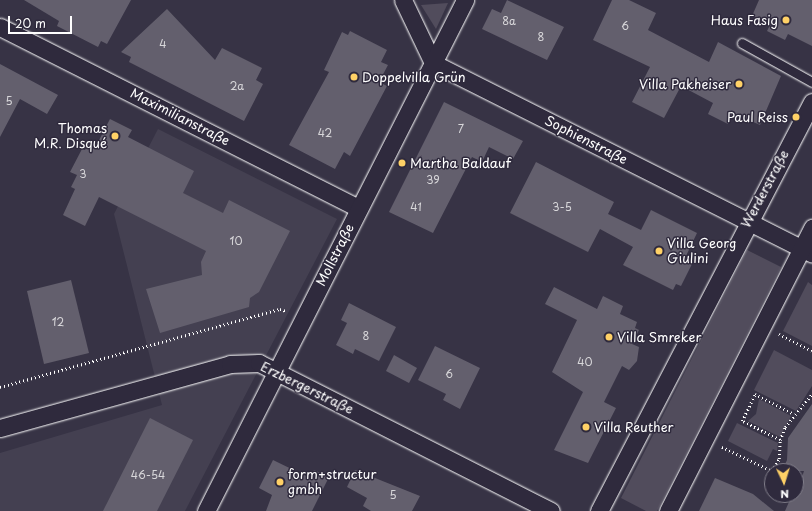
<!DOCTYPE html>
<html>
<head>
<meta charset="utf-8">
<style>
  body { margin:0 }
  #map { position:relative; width:812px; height:511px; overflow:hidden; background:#373345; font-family:"Playpen Sans",sans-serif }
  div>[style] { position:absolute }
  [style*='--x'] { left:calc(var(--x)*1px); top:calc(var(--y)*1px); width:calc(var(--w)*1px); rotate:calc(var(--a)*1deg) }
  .built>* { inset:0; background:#444051 }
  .green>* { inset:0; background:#514c5c }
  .building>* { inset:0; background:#635f6d }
  .path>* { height:2.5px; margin-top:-1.25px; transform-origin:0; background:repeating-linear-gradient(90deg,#fff 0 1px,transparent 0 4px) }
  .roads { filter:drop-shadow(0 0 1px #fff) drop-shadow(0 0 1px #fff) }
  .lane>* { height:9px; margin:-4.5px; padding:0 4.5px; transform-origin:4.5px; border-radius:4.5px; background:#2f2a3d }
  .street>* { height:17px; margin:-8.5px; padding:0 8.5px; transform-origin:8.5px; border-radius:8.5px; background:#2f2a3d }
  .dots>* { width:11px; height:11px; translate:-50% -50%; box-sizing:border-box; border:2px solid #2f2a3d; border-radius:50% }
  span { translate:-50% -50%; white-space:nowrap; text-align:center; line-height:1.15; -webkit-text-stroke:3px #2f2a3d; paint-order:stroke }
  .number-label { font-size:11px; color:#d8d7da }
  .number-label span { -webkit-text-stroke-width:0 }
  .poi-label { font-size:13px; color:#fff }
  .right { translate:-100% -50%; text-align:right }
  .left { translate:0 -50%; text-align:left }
  .street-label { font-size:13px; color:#fff }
  .north { position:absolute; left:764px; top:463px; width:40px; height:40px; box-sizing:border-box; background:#2f2a3d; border:1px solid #827f8b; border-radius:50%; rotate:176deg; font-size:11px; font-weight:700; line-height:16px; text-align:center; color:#fff }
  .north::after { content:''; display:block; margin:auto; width:14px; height:18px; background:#ffd166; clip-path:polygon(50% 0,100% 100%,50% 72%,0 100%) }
  .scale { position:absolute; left:8px; top:16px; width:64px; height:18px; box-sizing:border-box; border:2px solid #fff; border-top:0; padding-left:5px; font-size:12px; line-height:14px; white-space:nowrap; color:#fff; -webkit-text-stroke:3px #2f2a3d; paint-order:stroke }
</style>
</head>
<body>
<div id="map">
  <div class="built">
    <i style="clip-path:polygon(158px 129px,337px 219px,185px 511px,0 511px,0 453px,162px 405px,114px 214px)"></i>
  </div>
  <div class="green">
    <i style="clip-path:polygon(448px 3px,436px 29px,421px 5px)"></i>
    <i style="clip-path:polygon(747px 250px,781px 267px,657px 511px,646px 511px,621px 498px)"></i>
    <i style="clip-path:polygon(808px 282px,812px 285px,812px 346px,783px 331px)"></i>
    <i style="clip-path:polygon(774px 350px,812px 370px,812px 386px,796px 411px,754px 390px)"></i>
    <i style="clip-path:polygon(759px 399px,791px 416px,780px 437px,748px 421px,756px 414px)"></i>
    <i style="clip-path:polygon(737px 423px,778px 443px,777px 451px,773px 449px,767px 461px,728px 441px)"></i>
  </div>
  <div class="building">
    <i style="clip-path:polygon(24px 0,131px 0,107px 44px,101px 41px,98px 47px,57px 26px,59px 21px)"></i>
    <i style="clip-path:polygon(507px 0,564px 27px,547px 60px,482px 29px,492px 9px,501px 13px)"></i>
    <i style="clip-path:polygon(612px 0,629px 0,656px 13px,648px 30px,709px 62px,718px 42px,781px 76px,760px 125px,733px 113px,728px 124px,708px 114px,713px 103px,681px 86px,664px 118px,632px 102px,650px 67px,593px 40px)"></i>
    <i style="clip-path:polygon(759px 0,812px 0,812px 46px,788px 34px,785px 40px,767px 31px,770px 25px,752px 16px)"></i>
    <i style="clip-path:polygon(167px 9px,215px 60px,222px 48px,262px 68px,256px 80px,263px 84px,244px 121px,129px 62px,131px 57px,121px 52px)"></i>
    <i style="clip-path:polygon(350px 31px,387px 50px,381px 62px,388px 65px,379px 82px,387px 86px,350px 156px,344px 152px,335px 169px,289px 145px,329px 72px,324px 70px,342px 32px,348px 35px)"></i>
    <i style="clip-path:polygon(0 64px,58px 95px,47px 114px,20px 99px,0 137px)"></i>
    <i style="clip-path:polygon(444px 102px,523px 141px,513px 159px,489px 147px,482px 162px,472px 157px,433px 233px,389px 212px)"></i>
    <i style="clip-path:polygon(110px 119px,132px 130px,128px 137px,194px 171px,183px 193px,223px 213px,229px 200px,290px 231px,259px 292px,250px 298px,249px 307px,160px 333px,146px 289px,202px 275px,201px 262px,206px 251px,99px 197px,85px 226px,63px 215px,75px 189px,71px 187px,77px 175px,70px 172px,82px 149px,85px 150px,89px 142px,96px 146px)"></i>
    <i style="clip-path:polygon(536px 162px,614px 202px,608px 214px,641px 230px,651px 210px,697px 233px,686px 256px,694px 260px,681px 286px,676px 284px,673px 290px,623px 265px,633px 247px,600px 229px,588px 252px,510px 213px)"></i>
    <i style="clip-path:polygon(71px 280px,89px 353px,44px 364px,27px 291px)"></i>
    <i style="clip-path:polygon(554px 287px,597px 309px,603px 296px,623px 306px,620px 314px,637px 322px,635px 328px,639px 330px,632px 344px,639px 347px,637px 361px,629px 370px,622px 366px,604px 402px,616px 408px,588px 463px,554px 450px,583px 392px,552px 372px,577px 320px,545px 304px)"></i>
    <i style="clip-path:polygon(349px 303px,396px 327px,379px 361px,355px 349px,353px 354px,336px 345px,347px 323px,341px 320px)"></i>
    <i style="clip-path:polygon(435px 346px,480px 368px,460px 409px,443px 400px,446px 394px,418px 380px)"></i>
    <i style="clip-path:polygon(394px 355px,417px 368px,409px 383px,386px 371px)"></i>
    <i style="clip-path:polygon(812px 404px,812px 511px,785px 511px,792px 495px,796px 495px,804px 471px,782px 471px,787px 460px,788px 438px)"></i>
    <i style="clip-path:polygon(150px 418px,193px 440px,157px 511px,103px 511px)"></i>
    <i style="clip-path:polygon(273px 460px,310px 478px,314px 470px,329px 477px,312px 511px,266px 511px,272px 495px,259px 488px)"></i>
    <i style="clip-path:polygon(355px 470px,420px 496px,412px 511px,371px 511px,363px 506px,367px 498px,347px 487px)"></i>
    <i style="clip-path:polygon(715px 478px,753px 494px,774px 511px,699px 511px)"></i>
  </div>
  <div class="path">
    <i style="--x:779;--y:334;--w:37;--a:27"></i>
    <i style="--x:0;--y:387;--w:291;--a:-15.6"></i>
    <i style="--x:280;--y:309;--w:6;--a:18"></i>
    <i style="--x:780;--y:440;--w:42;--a:-153.4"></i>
    <i style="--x:742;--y:421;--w:30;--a:-64"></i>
    <i style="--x:755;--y:394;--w:44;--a:27.1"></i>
    <i style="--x:722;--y:447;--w:55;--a:25.6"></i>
    <i style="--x:772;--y:471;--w:14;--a:-60"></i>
    <i style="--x:779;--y:459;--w:19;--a:-87"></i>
    <i style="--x:780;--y:440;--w:14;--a:-69"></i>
    <i style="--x:785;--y:427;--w:43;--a:-50.7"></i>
    <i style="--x:780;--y:500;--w:5;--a:-68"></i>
  </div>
  <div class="roads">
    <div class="lane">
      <i style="--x:742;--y:43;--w:80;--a:29.1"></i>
    </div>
    <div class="street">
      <i style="--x:403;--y:0;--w:70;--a:64.5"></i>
      <i style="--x:433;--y:63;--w:424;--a:26.7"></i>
      <i style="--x:0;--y:27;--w:402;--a:26.8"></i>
      <i style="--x:0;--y:428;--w:239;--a:-15.5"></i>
      <i style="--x:230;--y:364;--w:29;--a:-2"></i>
      <i style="--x:259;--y:363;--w:327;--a:26.9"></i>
      <i style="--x:206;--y:511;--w:573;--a:-63.12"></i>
      <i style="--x:599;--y:511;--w:461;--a:-62.5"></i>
      <i style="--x:668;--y:511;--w:318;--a:-63"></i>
    </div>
  </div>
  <div class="dots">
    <i style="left:786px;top:20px;background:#ffd166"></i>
    <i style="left:354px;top:77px;background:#ffd166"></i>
    <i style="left:739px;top:84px;background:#ffd166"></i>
    <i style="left:796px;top:117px;background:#ffd166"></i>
    <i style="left:115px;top:136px;background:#ffd166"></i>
    <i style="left:402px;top:163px;background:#ffd166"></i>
    <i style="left:659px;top:251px;background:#ffd166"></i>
    <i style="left:609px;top:337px;background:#ffd166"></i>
    <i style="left:586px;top:427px;background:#ffd166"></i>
    <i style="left:280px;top:482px;background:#ffd166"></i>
  </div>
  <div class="number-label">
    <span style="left:509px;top:21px">8a</span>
    <span style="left:625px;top:26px">6</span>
    <span style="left:541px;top:37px">8</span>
    <span style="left:163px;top:44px">4</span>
    <span style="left:237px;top:86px">2a</span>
    <span style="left:9px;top:101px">5</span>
    <span style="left:461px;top:129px">7</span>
    <span style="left:325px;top:133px">42</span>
    <span style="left:83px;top:174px">3</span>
    <span style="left:433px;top:180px">39</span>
    <span style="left:416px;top:207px">41</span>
    <span style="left:562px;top:207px">3-5</span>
    <span style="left:236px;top:241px">10</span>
    <span style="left:58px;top:322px">12</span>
    <span style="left:366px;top:336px">8</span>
    <span style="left:585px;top:362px">40</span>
    <span style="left:449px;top:374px">6</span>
    <span style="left:148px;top:475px">46-54</span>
    <span style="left:393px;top:495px">5</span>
  </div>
  <div class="poi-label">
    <span class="right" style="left:778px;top:20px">Haus Fasig</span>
    <span class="left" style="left:362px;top:77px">Doppelvilla Grün</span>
    <span class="right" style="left:731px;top:84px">Villa Pakheiser</span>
    <span class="right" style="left:788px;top:117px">Paul Reiss</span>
    <span class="right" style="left:107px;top:136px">Thomas<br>M.R. Disqué</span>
    <span class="left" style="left:410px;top:163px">Martha Baldauf</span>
    <span class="left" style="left:667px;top:251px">Villa Georg<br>Giulini</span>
    <span class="left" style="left:617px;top:337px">Villa Smreker</span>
    <span class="left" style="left:594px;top:427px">Villa Reuther</span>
    <span class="left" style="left:288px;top:482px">form+structur<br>gmbh</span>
  </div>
  <div class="street-label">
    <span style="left:180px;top:117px;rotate:27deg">Maximilianstraße</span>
    <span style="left:586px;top:140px;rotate:27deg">Sophienstraße</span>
    <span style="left:765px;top:189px;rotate:-62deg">Werderstraße</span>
    <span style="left:335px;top:255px;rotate:-63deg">Mollstraße</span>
    <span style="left:307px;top:388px;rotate:26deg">Erzbergerstraße</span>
  </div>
  <div class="north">N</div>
  <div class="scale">20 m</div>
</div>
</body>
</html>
